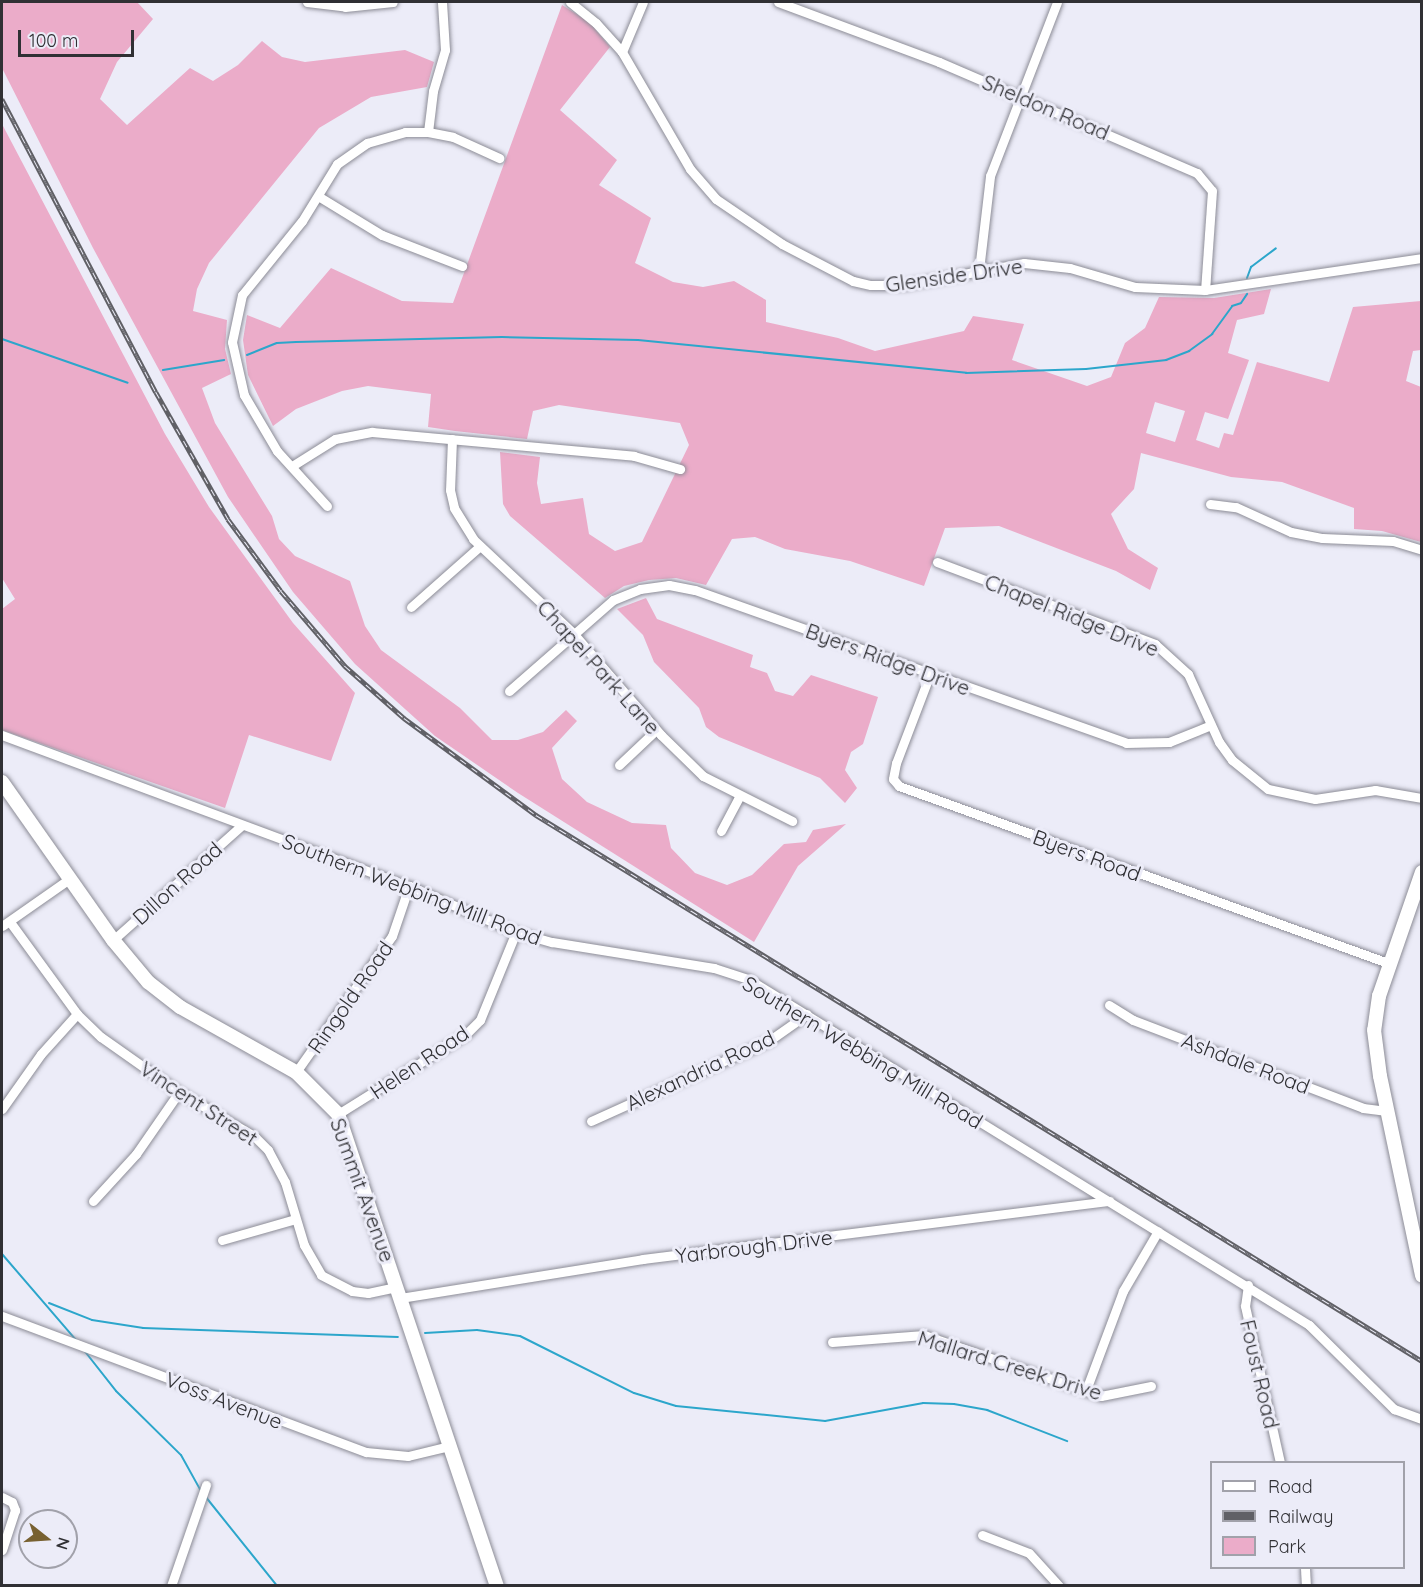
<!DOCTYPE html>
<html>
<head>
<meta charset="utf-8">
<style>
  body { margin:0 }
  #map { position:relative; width:1423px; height:1587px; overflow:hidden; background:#ececf8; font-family:Quicksand,sans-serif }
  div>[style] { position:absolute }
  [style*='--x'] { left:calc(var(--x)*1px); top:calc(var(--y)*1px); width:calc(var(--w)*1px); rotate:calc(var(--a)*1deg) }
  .green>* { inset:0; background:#ebacc9 }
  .stream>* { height:2px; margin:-1px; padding:0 1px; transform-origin:1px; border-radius:1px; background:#2ca6cb }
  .roads { filter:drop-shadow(0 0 2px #8c8c96) drop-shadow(0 0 2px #8c8c96) }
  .street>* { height:9px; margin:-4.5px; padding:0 4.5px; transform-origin:4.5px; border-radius:4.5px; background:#fff }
  .secondary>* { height:14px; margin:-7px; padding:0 7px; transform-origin:7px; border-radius:7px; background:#fff }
  .rail>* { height:4.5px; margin-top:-2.25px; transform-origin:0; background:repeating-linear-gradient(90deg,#ececf8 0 7px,#606066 0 14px); box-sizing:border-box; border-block:2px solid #606066 }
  span { translate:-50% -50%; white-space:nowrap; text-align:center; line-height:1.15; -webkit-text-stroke:6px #ececf8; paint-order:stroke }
  .street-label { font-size:21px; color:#303034 }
  .frame { position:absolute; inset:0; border:3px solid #303034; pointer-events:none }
  .legend { position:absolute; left:1210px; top:1461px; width:195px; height:108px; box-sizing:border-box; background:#ececf8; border:2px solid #a1a1aa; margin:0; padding:8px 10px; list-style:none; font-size:18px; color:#303034 }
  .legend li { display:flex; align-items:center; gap:12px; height:30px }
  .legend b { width:30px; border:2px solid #a1a1aa }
  .north { position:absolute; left:18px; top:1509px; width:60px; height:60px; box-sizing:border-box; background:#ececf8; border:2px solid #a1a1aa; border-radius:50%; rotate:107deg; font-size:16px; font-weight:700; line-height:24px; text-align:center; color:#303034 }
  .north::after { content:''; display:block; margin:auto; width:21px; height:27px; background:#786131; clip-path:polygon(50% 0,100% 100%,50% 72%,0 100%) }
  .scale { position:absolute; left:18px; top:30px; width:116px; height:27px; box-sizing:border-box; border:3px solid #303034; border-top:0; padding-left:8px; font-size:18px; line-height:21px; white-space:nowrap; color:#303034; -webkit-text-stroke:4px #ececf8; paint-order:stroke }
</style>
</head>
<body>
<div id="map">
  <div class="green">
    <i style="clip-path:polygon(2px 2px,137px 2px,153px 19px,117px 62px,100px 99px,127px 125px,190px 68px,213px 81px,238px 65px,262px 41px,282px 57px,305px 62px,405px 50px,434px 62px,427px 87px,371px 97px,319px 128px,209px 263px,197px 289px,193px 311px,227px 320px,225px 349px,231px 374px,202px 388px,215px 423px,272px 516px,279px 539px,295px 556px,350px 581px,365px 626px,381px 650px,460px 708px,492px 740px,518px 740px,543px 732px,566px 710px,577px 721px,552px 748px,562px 779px,587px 802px,632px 823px,666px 825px,671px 848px,695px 873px,727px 885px,752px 875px,784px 844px,806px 842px,813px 830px,846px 824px,798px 866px,754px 942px,518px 793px,435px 736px,355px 664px,293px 592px,228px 497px,93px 248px,2px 68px)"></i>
    <i style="clip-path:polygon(evenodd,562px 5px,589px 22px,610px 47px,560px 110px,617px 160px,599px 185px,651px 218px,635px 263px,673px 282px,703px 287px,734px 281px,766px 300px,766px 322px,838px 338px,875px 351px,964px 331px,973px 316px,1024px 324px,1012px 360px,1087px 386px,1111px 377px,1125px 343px,1145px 328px,1159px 297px,1214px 298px,1271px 289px,1264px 314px,1237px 320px,1228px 353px,1249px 360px,1228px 419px,1205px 412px,1196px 440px,1219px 448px,1224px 433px,1233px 435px,1257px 362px,1329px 382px,1353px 307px,1421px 301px,1421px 350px,1413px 351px,1406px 381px,1421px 387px,1421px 542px,1382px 531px,1354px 529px,1354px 508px,1282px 482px,1231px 477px,1141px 453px,1134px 489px,1111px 514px,1128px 549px,1158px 568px,1150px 590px,1116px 571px,999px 526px,945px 528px,924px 586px,850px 561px,785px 549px,755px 537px,732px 539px,706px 585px,676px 578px,649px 580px,624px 586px,605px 598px,510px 516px,503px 504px,500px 452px,540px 457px,537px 483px,541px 504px,583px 498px,589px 534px,615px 551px,642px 542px,689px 445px,680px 423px,559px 405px,533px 411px,527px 439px,455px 431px,428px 427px,431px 394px,368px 386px,342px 391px,296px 409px,273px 426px,248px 375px,243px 340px,247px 315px,280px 328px,331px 268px,402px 301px,453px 303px,562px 5px,1155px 402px,1185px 411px,1175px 442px,1146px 433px,1155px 402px)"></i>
    <i style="clip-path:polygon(2px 124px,165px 434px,209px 507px,293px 623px,355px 693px,331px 761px,249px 735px,225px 808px,2px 730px,2px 609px,15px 599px,2px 578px)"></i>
    <i style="clip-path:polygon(646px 598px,657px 619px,753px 655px,750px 667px,767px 673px,775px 691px,793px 696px,811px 675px,878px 697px,863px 744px,851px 752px,845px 770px,857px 788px,845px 803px,820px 778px,719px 737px,706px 727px,699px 708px,654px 662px,643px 635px,617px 609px)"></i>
  </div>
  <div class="stream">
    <i style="--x:1247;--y:278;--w:12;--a:-70"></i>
    <i style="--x:1251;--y:267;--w:31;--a:-37"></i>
    <i style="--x:2;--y:339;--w:133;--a:19.2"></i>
    <i style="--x:247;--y:355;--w:32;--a:-22"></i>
    <i style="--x:277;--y:343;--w:19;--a:-3"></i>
    <i style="--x:296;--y:342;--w:206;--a:-1.4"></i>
    <i style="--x:502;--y:337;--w:136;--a:1.3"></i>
    <i style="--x:638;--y:340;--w:330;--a:5.7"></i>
    <i style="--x:966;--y:373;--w:120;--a:-1.9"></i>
    <i style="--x:1086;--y:369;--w:81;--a:-6.4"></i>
    <i style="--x:1166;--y:360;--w:25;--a:-21"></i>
    <i style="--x:1189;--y:351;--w:29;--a:-36"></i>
    <i style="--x:1212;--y:334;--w:34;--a:-54"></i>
    <i style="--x:1232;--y:306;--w:9;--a:-18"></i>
    <i style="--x:1241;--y:303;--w:11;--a:-56"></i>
    <i style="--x:163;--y:370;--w:62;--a:-9.3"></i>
    <i style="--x:2;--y:1254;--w:113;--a:49.3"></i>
    <i style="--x:49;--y:1303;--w:46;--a:21.6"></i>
    <i style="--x:92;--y:1320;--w:52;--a:8.9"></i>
    <i style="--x:143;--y:1328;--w:255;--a:2"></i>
    <i style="--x:425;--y:1333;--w:52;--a:-3.3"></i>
    <i style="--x:477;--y:1330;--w:43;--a:7.9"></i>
    <i style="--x:520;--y:1336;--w:127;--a:26.6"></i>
    <i style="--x:634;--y:1393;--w:44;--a:17.2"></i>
    <i style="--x:676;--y:1406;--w:150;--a:5.7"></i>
    <i style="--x:825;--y:1421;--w:100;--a:-10.4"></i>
    <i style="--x:923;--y:1403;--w:31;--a:2"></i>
    <i style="--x:954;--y:1404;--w:34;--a:10"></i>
    <i style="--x:987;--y:1410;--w:86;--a:21.2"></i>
    <i style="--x:83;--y:1349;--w:53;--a:51.8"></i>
    <i style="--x:116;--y:1391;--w:91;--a:44.6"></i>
    <i style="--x:181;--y:1455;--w:39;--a:61"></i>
    <i style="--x:205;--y:1496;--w:115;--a:51.3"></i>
  </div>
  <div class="roads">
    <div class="street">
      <i style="--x:307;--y:2;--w:38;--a:7"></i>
      <i style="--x:345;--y:7;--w:48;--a:-5.9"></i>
      <i style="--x:570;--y:2;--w:33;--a:39"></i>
      <i style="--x:596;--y:23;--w:39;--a:48"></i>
      <i style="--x:622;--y:52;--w:135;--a:59.8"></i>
      <i style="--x:690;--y:169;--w:40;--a:49"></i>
      <i style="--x:716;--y:199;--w:80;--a:34.3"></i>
      <i style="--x:782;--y:244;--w:80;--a:27.5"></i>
      <i style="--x:853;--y:281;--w:18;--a:13"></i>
      <i style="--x:871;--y:285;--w:32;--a:0"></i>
      <i style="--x:903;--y:285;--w:123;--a:-10.3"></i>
      <i style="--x:1024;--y:263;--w:46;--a:6.2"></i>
      <i style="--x:1070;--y:268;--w:68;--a:16.3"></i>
      <i style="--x:1135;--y:287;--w:70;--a:2.5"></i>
      <i style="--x:1205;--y:290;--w:219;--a:-8.4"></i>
      <i style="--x:778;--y:2;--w:172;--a:20.4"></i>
      <i style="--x:939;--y:62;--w:281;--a:23.3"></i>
      <i style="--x:1197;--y:173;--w:23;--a:50"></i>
      <i style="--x:1212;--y:191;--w:99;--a:94"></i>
      <i style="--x:622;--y:52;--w:54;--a:-67.2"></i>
      <i style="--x:428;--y:132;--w:41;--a:-83"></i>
      <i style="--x:433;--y:91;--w:43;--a:-73.7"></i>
      <i style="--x:445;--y:50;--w:48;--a:-93.6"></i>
      <i style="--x:318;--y:196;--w:75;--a:31.4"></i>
      <i style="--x:382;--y:235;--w:86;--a:21.2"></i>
      <i style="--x:979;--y:270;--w:95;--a:-83.3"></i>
      <i style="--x:990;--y:176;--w:186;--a:-68.9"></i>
      <i style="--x:452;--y:439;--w:51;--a:92.2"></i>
      <i style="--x:450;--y:490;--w:18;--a:77"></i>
      <i style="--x:454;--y:508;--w:36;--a:58"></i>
      <i style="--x:473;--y:539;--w:137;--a:43.2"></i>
      <i style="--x:573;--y:633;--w:135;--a:49.2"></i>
      <i style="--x:661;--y:735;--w:59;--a:44.3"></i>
      <i style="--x:703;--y:776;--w:100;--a:26.8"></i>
      <i style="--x:292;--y:466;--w:51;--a:-32.1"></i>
      <i style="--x:335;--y:439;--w:38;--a:-11"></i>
      <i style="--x:372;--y:432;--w:263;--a:5.2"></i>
      <i style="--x:634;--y:456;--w:48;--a:15.8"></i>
      <i style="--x:1210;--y:504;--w:26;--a:7"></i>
      <i style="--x:1236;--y:507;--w:60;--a:24.4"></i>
      <i style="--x:1291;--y:532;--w:32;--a:11"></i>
      <i style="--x:1322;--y:538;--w:71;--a:2.4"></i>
      <i style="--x:1393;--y:541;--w:30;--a:17"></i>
      <i style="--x:327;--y:506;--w:74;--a:-132.3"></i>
      <i style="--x:277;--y:451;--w:65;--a:-120.5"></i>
      <i style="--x:244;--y:395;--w:54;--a:-102.8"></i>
      <i style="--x:232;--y:342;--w:48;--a:-78"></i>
      <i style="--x:242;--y:295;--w:95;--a:-51"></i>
      <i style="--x:302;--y:221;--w:67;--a:-58.4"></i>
      <i style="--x:337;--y:164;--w:37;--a:-35"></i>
      <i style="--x:367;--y:143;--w:40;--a:-16"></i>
      <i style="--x:405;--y:132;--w:23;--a:0"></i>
      <i style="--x:428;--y:132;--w:25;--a:11"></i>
      <i style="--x:453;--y:137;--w:51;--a:24.5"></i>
      <i style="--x:937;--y:562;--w:233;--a:20.6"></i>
      <i style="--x:1155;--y:644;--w:45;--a:42.3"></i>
      <i style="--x:1188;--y:674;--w:75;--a:65.5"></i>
      <i style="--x:1219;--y:742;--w:22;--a:54"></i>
      <i style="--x:1232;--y:760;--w:46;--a:38.9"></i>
      <i style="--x:1268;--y:789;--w:48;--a:12"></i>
      <i style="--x:1315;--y:799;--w:61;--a:-8.5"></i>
      <i style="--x:1375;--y:790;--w:48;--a:9.7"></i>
      <i style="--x:411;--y:607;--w:92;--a:-41.5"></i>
      <i style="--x:930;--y:674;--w:95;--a:110.9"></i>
      <i style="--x:896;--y:763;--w:16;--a:101"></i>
      <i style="--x:893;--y:779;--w:9;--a:49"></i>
      <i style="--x:899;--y:786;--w:520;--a:19.9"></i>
      <i style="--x:509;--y:691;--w:138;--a:-41.2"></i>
      <i style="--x:613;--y:600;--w:29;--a:-22"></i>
      <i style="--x:640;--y:589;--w:29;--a:-8"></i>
      <i style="--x:669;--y:585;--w:26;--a:11"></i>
      <i style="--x:695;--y:590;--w:457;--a:19.5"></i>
      <i style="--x:1126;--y:743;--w:43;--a:-1.3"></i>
      <i style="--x:1169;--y:742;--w:45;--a:-22"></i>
      <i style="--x:2;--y:735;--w:434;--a:20.4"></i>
      <i style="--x:409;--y:886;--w:116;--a:23.3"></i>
      <i style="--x:516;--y:932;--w:37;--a:16"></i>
      <i style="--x:552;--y:942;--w:164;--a:9.1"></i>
      <i style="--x:714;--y:968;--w:38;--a:18"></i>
      <i style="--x:750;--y:980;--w:657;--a:31.68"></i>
      <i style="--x:1309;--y:1325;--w:120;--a:44.7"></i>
      <i style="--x:1394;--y:1409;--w:30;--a:20"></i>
      <i style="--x:619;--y:765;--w:51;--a:-43.4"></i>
      <i style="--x:721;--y:831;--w:40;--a:-62"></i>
      <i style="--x:10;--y:922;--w:114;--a:53.9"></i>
      <i style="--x:77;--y:1014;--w:33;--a:44"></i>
      <i style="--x:101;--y:1037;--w:95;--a:35.2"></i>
      <i style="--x:179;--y:1092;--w:87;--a:30.4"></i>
      <i style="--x:254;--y:1136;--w:20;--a:45"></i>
      <i style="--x:268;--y:1150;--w:36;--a:62"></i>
      <i style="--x:285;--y:1182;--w:66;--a:73.2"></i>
      <i style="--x:304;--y:1245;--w:34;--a:60"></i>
      <i style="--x:321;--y:1275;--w:35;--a:27"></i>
      <i style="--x:352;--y:1291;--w:16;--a:7"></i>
      <i style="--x:368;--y:1293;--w:30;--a:-12"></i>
      <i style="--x:2;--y:926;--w:82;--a:-35"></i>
      <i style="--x:113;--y:940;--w:173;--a:-41.7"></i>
      <i style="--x:1109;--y:1005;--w:28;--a:32"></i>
      <i style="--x:1133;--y:1020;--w:246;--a:20.9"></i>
      <i style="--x:1363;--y:1108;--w:24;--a:7"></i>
      <i style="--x:296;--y:1072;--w:166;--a:-54.8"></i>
      <i style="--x:392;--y:936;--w:53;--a:-71.2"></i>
      <i style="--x:2;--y:1109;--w:67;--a:-54.7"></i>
      <i style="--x:41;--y:1054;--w:54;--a:-48"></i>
      <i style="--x:338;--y:1114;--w:151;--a:-32"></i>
      <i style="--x:466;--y:1034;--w:20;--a:-45"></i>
      <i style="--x:480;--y:1020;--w:95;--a:-67.8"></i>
      <i style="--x:591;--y:1121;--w:196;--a:-24.3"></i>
      <i style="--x:770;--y:1040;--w:45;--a:-35.1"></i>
      <i style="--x:93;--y:1201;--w:64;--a:-47.5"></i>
      <i style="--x:136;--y:1154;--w:75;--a:-55.3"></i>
      <i style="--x:222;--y:1240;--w:76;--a:-16"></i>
      <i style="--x:1248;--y:1285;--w:21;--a:98"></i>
      <i style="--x:1245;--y:1306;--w:160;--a:77.4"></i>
      <i style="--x:400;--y:1298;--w:246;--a:-9.1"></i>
      <i style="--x:643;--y:1259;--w:470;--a:-7.1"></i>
      <i style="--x:2;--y:1316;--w:389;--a:20.5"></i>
      <i style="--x:366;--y:1452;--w:42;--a:5.4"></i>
      <i style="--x:408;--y:1456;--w:42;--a:-13.7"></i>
      <i style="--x:832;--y:1342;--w:92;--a:-4.4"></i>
      <i style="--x:924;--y:1335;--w:187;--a:19"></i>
      <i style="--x:1101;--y:1396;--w:51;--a:-11.3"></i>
      <i style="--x:1086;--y:1390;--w:106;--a:-69.5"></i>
      <i style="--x:1123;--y:1291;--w:69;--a:-59.7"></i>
      <i style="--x:2;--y:1497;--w:11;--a:27"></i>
      <i style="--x:12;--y:1502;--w:9;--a:69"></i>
      <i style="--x:15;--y:1510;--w:42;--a:108"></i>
      <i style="--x:982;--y:1535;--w:50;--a:21"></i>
      <i style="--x:1029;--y:1553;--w:45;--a:47.7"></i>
      <i style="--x:1305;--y:1568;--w:18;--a:87"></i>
      <i style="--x:171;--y:1586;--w:107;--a:-70.9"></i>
    </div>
    <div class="secondary">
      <i style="--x:2;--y:782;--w:193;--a:54.9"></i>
      <i style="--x:113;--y:940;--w:55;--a:50.2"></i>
      <i style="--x:148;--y:982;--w:41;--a:38"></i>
      <i style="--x:180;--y:1007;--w:133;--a:29.3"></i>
      <i style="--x:296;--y:1072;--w:59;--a:45"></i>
      <i style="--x:338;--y:1114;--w:498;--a:71.4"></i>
      <i style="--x:1422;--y:872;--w:131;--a:109.1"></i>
      <i style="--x:1379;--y:996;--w:34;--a:98"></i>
      <i style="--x:1374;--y:1030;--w:46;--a:82.6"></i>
      <i style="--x:1380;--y:1076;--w:204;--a:78.1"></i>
    </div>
  </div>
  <div class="rail">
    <i style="--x:2;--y:99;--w:331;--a:62.3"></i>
    <i style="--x:156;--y:392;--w:146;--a:60.4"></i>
    <i style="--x:228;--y:519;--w:89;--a:53.6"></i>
    <i style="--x:281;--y:591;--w:99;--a:49.5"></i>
    <i style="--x:345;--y:666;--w:79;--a:41.4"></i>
    <i style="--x:404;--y:718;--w:164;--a:36.3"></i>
    <i style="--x:536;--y:815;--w:1041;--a:31.64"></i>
  </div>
  <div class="street-label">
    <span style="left:1046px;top:107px;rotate:23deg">Sheldon Road</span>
    <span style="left:954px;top:275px;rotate:-8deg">Glenside Drive</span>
    <span style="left:1072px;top:615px;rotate:22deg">Chapel Ridge Drive</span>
    <span style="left:888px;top:659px;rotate:20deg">Byers Ridge Drive</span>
    <span style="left:599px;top:667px;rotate:48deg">Chapel Park Lane</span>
    <span style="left:1087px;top:855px;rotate:20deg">Byers Road</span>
    <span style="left:177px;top:883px;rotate:-42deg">Dillon Road</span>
    <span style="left:412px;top:889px;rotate:21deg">Southern Webbing Mill Road</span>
    <span style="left:350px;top:997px;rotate:-55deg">Ringold Road</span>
    <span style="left:863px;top:1052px;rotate:31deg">Southern Webbing Mill Road</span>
    <span style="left:419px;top:1062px;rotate:-34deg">Helen Road</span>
    <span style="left:1246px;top:1063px;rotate:21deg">Ashdale Road</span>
    <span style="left:700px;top:1070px;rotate:-25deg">Alexandria Road</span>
    <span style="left:199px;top:1103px;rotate:33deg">Vincent Street</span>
    <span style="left:363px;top:1190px;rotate:70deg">Summit Avenue</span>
    <span style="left:754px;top:1246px;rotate:-7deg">Yarbrough Drive</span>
    <span style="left:1010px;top:1365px;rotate:17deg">Mallard Creek Drive</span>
    <span style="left:1260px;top:1374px;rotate:77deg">Foust Road</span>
    <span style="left:224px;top:1400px;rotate:21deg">Voss Avenue</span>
  </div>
  <div class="frame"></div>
  <ul class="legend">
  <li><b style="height:8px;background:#fff"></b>Road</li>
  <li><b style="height:8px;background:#606066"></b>Railway</li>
  <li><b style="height:16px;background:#ebacc9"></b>Park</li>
  </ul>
  <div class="north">N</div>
  <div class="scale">100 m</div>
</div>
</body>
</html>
